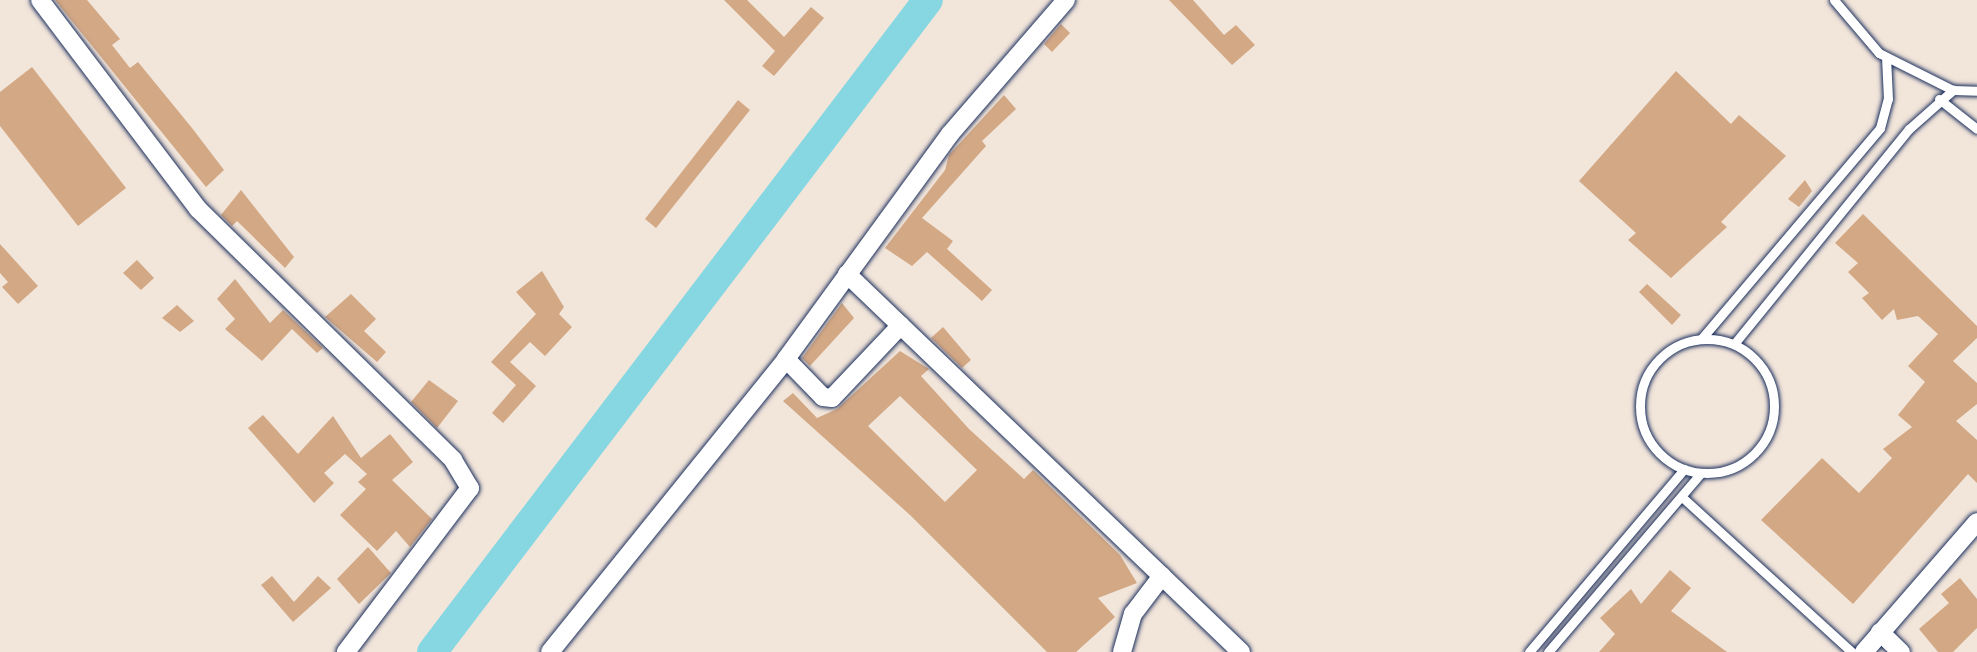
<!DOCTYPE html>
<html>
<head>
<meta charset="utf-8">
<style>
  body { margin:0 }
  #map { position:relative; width:1977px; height:652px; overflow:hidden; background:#f2e5da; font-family:"Indie Flower",sans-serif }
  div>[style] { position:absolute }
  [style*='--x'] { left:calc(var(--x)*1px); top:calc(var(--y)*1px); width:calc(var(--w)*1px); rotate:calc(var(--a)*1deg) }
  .river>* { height:30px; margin:-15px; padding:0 15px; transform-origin:15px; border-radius:15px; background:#87d7e2 }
  .building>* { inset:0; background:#d3a885 }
  .roads { filter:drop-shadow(0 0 2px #1b2f5e) drop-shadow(0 0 2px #1b2f5e) }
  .service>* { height:9px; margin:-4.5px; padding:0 4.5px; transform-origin:4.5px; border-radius:4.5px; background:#fff }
  .service>.ring { margin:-4.5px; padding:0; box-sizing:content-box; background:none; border:9px solid #fff; border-radius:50% }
  .minor>* { height:18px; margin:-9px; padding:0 9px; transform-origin:9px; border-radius:9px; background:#fff }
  span { translate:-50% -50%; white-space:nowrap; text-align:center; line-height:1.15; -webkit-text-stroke:7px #fff; paint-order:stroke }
</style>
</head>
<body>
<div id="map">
  <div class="river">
    <i style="--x:432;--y:652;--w:819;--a:-52.74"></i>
  </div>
  <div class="building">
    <i style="clip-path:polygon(55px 0,87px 0,120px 39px,112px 45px,130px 68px,138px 62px,192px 128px,224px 170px,206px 187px)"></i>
    <i style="clip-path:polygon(724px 0,747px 0,784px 37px,811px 7px,824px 18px,774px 76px,762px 66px,775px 51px)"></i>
    <i style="clip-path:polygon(1169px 0,1193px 0,1224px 35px,1236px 25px,1255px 45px,1232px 65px)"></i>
    <i style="clip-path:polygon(1061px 24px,1070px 33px,1052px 52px,1044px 44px)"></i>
    <i style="clip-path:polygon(32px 67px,126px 188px,78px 226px,0 126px,0 92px)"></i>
    <i style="clip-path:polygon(1676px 71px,1731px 124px,1739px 115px,1786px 156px,1721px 222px,1727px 227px,1671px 278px,1628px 240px,1636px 233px,1579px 181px)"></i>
    <i style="clip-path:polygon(1004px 95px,1016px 109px,982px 141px,986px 146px,922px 218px,953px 241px,947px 249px,992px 290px,982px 301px,927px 252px,912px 266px,885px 248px,945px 170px,949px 155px)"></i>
    <i style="clip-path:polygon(738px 100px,750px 110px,656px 228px,645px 219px)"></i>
    <i style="clip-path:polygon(1805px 180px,1812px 191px,1799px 207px,1788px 199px)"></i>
    <i style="clip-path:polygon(241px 190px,294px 257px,285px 268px,237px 221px,232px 226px,221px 215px)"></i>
    <i style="clip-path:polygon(1863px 214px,1977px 326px,1977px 338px,1953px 361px,1977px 383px,1977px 404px,1956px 421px,1977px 440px,1977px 483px,1968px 474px,1853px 604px,1761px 520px,1822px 458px,1859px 493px,1892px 458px,1883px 449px,1912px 427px,1898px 415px,1925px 382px,1908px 366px,1938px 334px,1918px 316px,1897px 320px,1894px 309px,1882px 320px,1862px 298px,1869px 293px,1848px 272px,1858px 263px,1835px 243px)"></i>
    <i style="clip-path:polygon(0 244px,38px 286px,18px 304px,2px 287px,8px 282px,0 273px)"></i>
    <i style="clip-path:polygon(137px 260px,154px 278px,141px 290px,123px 273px)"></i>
    <i style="clip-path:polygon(542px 271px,564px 307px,559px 314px,572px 327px,545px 356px,530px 342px,510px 362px,536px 386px,503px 423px,492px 413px,516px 385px,491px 362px,536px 314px,516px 292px)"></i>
    <i style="clip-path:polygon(235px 279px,270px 323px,283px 310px,323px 348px,317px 353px,292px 329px,262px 361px,225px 329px,235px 319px,217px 299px)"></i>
    <i style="clip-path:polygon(1647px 284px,1681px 315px,1672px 325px,1639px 292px)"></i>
    <i style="clip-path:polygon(351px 294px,376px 319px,364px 331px,386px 352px,377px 362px,325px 317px)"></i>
    <i style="clip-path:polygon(842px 303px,854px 318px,810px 366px,802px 358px)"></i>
    <i style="clip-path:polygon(177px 305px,194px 321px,180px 332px,162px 318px)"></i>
    <i style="clip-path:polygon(943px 327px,971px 360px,962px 368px,931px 338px)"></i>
    <i style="clip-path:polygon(evenodd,900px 351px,929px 369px,921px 376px,969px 429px,1024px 479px,1033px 470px,1120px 555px,1137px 583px,1098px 598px,1115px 617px,1076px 652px,1047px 652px,910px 515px,783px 401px,793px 393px,817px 418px,837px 409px,900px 351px,900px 396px,977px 470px,945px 502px,868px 426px,900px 396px)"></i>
    <i style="clip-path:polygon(429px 380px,458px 401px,437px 428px,411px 402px)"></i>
    <i style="clip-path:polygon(263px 415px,298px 454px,333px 416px,361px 458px,390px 434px,413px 462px,392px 480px,432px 519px,410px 547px,396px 531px,377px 551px,340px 515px,366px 489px,358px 482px,367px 474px,345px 454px,324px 473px,334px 483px,314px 503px,248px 428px)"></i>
    <i style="clip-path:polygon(368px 547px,391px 573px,359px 604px,337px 579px)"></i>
    <i style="clip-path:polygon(1670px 570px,1691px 588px,1671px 611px,1727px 652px,1599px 652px,1615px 634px,1600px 618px,1631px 589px,1641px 604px)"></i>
    <i style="clip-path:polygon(272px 576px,294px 602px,318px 576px,331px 588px,293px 622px,261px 585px)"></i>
    <i style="clip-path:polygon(1960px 578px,1977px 599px,1977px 628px,1953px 652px,1938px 652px,1919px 629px,1949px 603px,1941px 594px)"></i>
  </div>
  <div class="roads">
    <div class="service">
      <i style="--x:1834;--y:0;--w:70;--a:49.7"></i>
      <i style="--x:1879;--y:53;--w:83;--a:26.6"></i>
      <i style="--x:1953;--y:90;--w:24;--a:2"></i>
      <i style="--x:1939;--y:99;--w:48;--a:38.3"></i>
      <i style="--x:1702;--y:338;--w:275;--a:-49.7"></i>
      <i style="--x:1880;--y:128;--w:30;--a:-75"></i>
      <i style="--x:1888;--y:99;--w:42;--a:-92.7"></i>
      <i class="ring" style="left:1640px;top:339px;width:125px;height:125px"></i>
      <i style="--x:1734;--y:344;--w:277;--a:-50.9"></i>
      <i style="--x:1909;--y:129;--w:59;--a:-41.6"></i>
      <i style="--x:1682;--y:497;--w:230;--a:42.4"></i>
      <i style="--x:1529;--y:652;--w:240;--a:-49.7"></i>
      <i style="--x:1548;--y:652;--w:235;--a:-49.5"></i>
    </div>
    <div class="minor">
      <i style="--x:40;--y:0;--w:262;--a:52.9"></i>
      <i style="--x:198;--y:209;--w:358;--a:44.5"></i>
      <i style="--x:453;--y:460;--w:33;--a:59"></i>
      <i style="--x:470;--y:488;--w:206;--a:127.1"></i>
      <i style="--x:847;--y:274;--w:546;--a:43.81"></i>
      <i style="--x:786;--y:359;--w:53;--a:45.8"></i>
      <i style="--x:823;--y:397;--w:9;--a:6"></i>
      <i style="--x:832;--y:398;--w:100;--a:-46.6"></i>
      <i style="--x:1880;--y:632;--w:29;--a:44"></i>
      <i style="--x:550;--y:652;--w:376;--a:-51.1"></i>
      <i style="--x:786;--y:359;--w:278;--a:-53.9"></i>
      <i style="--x:950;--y:134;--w:177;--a:-49.1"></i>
      <i style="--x:1122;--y:652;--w:40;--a:-74"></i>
      <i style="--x:1133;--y:614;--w:48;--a:-52.7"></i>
      <i style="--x:1864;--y:652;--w:172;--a:-49"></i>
    </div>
  </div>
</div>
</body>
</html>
